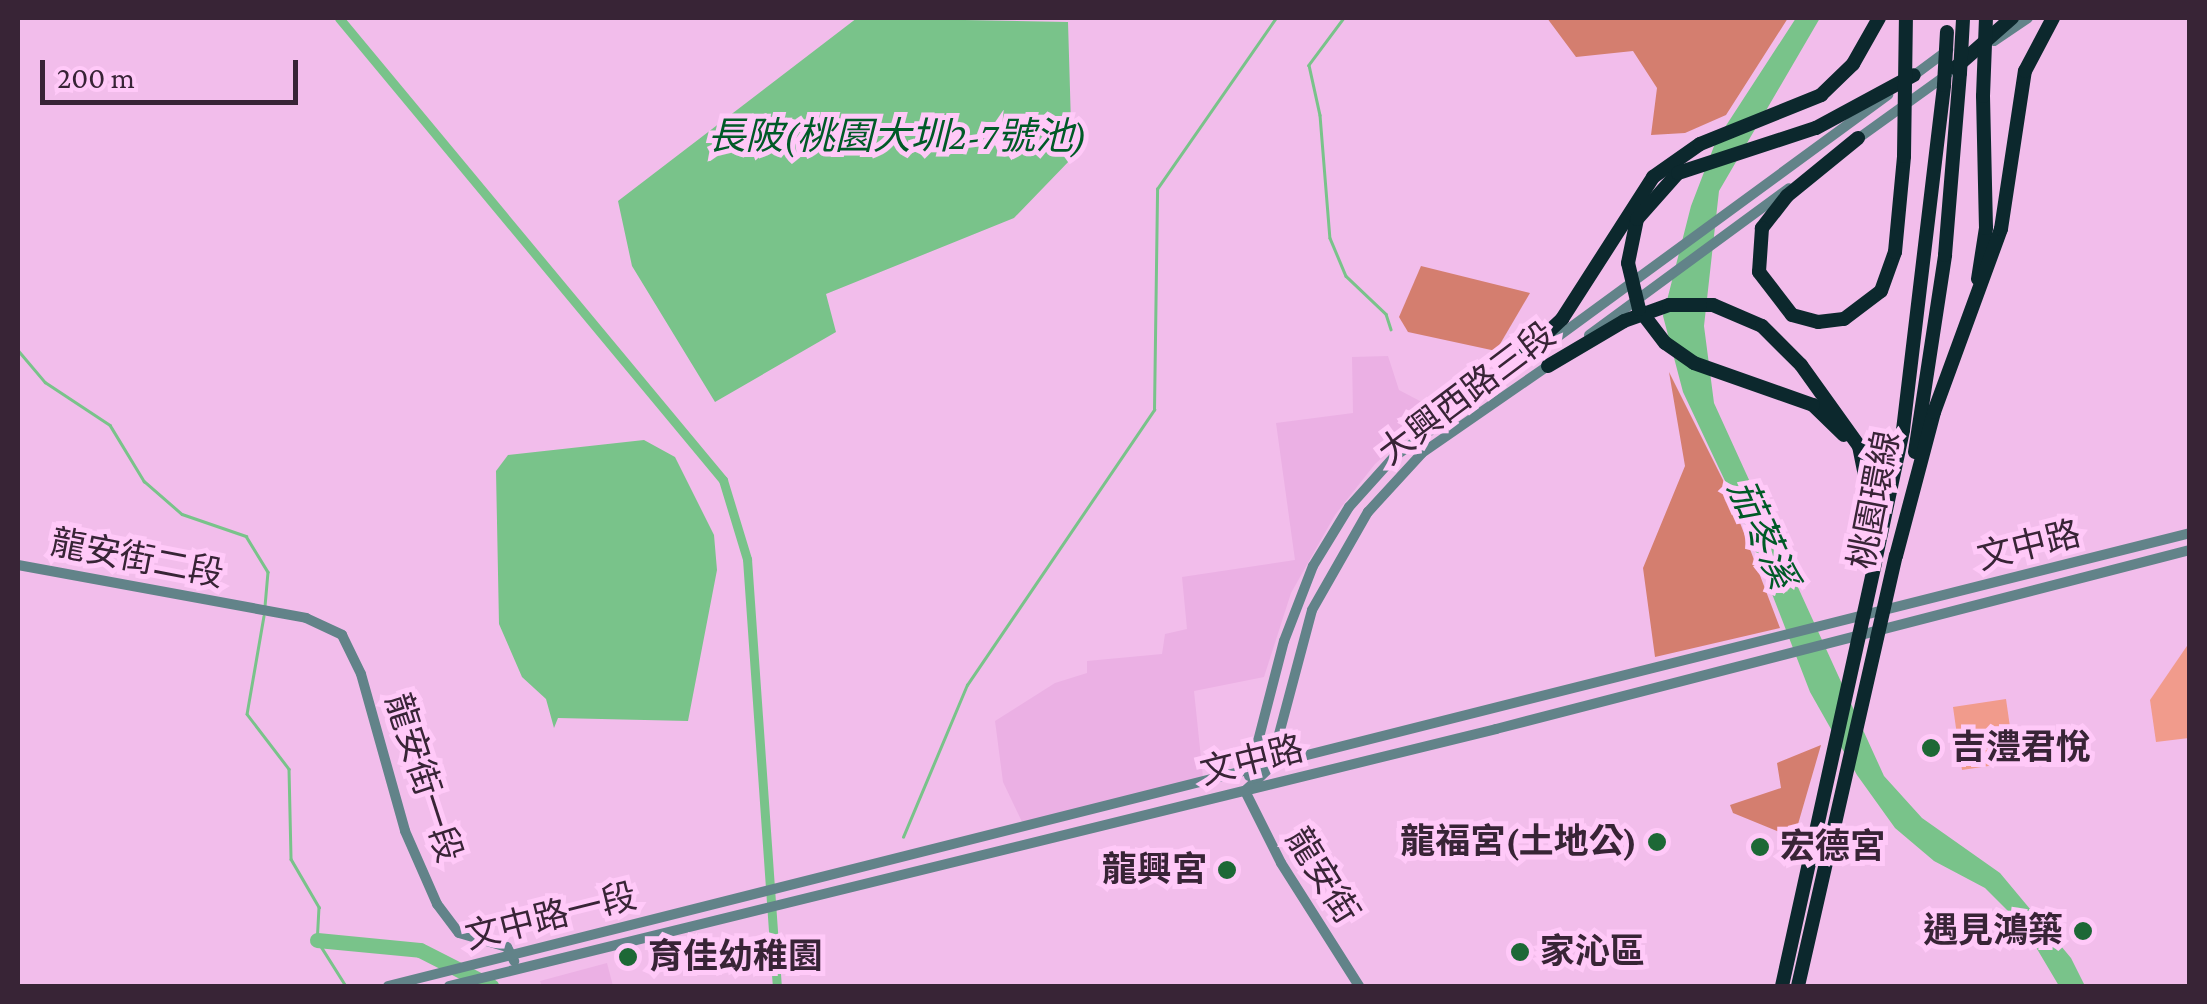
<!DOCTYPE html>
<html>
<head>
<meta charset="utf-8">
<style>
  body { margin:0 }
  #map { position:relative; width:2207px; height:1004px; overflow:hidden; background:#f2bdeb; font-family:"Crimson Pro","Noto Sans TC",serif }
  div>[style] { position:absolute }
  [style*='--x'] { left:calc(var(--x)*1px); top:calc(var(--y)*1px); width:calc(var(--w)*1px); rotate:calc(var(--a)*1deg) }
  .built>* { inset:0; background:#ebb0e4 }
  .green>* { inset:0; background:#f19b8c }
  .forest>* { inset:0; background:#d47e6f }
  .water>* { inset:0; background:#79c38a }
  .stream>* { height:2.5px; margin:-1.25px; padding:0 1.25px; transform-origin:1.25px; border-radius:1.25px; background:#79c38a }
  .canal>* { height:9px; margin:-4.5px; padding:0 4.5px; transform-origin:4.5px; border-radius:4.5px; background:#79c38a }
  .river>* { height:15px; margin:-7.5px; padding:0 7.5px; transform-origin:7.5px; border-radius:7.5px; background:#79c38a }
  .tertiary>* { height:10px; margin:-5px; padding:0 5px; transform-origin:5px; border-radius:5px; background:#628389 }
  .motorway>* { height:14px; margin:-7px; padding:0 7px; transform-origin:7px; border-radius:7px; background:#0c282d }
  .motorway-bridge>* { height:14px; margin:-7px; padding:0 7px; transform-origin:7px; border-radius:7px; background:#0c282d }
  .dots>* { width:28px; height:28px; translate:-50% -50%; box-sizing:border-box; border:5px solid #ffc9f8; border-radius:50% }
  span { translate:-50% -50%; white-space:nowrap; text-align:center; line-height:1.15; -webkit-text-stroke:10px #ffc9f8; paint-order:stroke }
  .street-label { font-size:35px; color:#382436 }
  .poi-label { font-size:35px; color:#382436; font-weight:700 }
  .left { translate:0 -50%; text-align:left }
  .right { translate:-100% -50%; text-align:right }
  .water-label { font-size:38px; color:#005a27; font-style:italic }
  .frame { position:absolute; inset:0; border:20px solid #382436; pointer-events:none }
  .scale { position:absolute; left:40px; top:60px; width:258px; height:45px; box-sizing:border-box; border:5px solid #382436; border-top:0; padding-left:12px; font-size:30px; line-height:35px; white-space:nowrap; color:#382436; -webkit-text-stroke:8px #ffc9f8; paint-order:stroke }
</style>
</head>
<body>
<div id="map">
  <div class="built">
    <i style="clip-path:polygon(1388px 356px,1399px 390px,1437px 410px,1375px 464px,1335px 515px,1291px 593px,1264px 677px,1194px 691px,1203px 777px,1023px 824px,1003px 782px,995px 721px,1055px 683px,1087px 673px,1087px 661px,1162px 654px,1165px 634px,1187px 629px,1182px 577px,1295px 560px,1276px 423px,1353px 413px,1352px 357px)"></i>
    <i style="clip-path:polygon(607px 963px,613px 986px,542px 986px,540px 981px)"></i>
  </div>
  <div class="green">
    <i style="clip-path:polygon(2189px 643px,2189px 738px,2156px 742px,2150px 700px)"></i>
    <i style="clip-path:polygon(2006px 699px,2015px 762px,1962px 770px,1953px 707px)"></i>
  </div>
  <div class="forest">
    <i style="clip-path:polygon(1547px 18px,1788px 18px,1726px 115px,1685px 133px,1651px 135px,1657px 88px,1633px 51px,1576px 57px)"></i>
    <i style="clip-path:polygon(1421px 266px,1530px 293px,1496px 351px,1408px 332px,1399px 317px)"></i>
    <i style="clip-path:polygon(1669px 372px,1726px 486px,1780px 628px,1655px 657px,1643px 568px,1685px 466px)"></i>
    <i style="clip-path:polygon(1821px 745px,1794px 838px,1733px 813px,1730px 805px,1781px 788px,1777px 763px)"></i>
  </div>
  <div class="water">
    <i style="clip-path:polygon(857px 18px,1068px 22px,1072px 158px,1014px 218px,826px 294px,836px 332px,715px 402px,632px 266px,618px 201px)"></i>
    <i style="clip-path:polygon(1796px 18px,1820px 18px,1719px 191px,1704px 326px,1714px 403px,1884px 776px,1922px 818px,2000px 873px,2071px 958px,2085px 986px,2059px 986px,2024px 927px,1985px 888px,1934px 861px,1895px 828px,1857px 775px,1810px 692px,1743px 519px,1683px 392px,1663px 316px,1691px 206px,1716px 141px)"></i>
    <i style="clip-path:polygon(644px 440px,675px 457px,714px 535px,717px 570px,688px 721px,558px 718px,554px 728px,546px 699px,522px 677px,499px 624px,496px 471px,508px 455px)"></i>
  </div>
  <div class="stream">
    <i style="--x:1344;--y:18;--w:59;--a:126.7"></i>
    <i style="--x:1309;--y:65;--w:51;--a:77.6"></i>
    <i style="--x:1320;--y:115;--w:123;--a:85.4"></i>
    <i style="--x:1330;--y:238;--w:41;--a:67.2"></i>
    <i style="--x:1346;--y:276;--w:55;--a:43.5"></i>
    <i style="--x:1386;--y:314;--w:16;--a:72"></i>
    <i style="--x:18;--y:350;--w:42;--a:49.8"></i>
    <i style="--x:45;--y:382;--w:78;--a:33.5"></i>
    <i style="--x:110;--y:425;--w:66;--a:58.7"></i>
    <i style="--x:144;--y:481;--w:50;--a:41"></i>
    <i style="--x:182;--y:514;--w:68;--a:19"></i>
    <i style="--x:246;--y:536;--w:42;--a:58.6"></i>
    <i style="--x:268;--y:572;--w:36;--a:95"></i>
    <i style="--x:264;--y:616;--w:99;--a:99.8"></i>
    <i style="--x:247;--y:714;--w:69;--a:52.6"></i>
    <i style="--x:289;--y:769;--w:90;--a:88.7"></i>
    <i style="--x:291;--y:859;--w:56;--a:59.7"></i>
    <i style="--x:319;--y:907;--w:33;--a:93"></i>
    <i style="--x:317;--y:940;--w:54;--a:57.8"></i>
    <i style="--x:903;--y:837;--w:165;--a:-67.2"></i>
    <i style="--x:967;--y:685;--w:333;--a:-55.8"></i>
    <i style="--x:1154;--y:410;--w:221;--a:-89.2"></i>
    <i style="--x:1157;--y:189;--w:208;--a:-55.2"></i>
  </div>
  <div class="canal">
    <i style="--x:339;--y:18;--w:601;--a:50.27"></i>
    <i style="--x:723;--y:480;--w:83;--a:73.1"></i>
    <i style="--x:747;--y:559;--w:428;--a:86"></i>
  </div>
  <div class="river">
    <i style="--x:317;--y:940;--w:103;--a:5.5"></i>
    <i style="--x:420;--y:950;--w:80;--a:26.9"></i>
  </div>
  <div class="tertiary">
    <i style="--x:1994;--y:41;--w:41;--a:-34.1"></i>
    <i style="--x:1909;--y:79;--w:49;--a:-36.6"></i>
    <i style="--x:1856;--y:140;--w:113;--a:-35.7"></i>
    <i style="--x:1589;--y:335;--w:248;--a:-36.3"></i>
    <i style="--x:1526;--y:360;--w:449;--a:-36.2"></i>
    <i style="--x:18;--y:565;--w:293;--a:10.4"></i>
    <i style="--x:306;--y:618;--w:40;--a:25"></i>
    <i style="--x:342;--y:635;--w:43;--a:64"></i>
    <i style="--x:361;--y:674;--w:163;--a:74.3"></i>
    <i style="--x:405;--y:831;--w:80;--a:66.3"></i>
    <i style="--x:437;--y:904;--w:36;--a:53"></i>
    <i style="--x:459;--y:933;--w:50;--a:16.3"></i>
    <i style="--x:507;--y:947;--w:16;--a:63"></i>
    <i style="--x:1249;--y:776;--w:139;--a:-75.5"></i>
    <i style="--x:1284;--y:641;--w:80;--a:-68.9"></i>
    <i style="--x:1313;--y:566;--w:69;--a:-58.6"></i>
    <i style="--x:1349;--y:507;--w:67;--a:-48"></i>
    <i style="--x:1394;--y:457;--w:122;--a:-36"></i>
    <i style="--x:1246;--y:790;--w:33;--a:-43"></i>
    <i style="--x:1270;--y:768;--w:163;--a:-75.1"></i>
    <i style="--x:1312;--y:610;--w:113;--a:-60.3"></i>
    <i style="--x:1368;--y:512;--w:80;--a:-47.5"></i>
    <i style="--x:1422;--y:453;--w:158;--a:-34.7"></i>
    <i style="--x:1245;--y:791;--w:80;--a:63.4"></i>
    <i style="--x:1281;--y:863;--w:146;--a:57.6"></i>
    <i style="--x:388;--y:986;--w:1858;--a:-14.11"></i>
    <i style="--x:449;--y:986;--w:1078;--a:-13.79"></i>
    <i style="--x:1496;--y:729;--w:717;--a:-14.46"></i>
  </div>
  <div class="motorway">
    <i style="--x:1955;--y:68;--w:76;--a:-41.3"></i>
    <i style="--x:1816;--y:128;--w:111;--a:-28.4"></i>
    <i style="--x:1858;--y:138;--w:92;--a:140.8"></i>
    <i style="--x:1787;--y:196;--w:41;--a:128"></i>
    <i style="--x:1762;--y:228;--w:44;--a:93.9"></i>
    <i style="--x:1759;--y:272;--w:54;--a:52.5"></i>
    <i style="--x:1792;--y:315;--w:27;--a:15"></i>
    <i style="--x:1818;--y:322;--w:26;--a:-7"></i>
    <i style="--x:1844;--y:319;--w:46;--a:-37.1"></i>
    <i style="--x:1881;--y:291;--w:41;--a:-70.3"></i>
    <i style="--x:1895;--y:252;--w:96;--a:-84.6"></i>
    <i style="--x:1978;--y:279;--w:52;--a:-81.1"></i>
    <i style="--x:1986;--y:228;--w:132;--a:-91.3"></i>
    <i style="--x:1548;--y:366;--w:88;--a:-30.6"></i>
    <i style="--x:1624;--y:321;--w:48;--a:-19.6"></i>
    <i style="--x:1669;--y:305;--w:44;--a:0"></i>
    <i style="--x:1713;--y:305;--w:53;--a:23.2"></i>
    <i style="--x:1762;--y:326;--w:55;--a:45"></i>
    <i style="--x:1801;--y:365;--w:100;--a:54.4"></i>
    <i style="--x:1859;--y:446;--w:50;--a:78.5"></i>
    <i style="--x:1869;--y:495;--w:65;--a:91.8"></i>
    <i style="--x:1487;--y:389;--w:103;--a:-43"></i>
    <i style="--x:1562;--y:319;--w:169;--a:-57.3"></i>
    <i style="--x:1653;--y:177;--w:57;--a:-35.1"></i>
    <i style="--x:1700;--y:144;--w:131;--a:-22"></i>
    <i style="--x:1821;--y:95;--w:45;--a:-44.1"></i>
    <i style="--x:1853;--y:64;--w:53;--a:-60.5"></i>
    <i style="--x:1813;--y:405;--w:43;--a:44.1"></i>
    <i style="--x:1915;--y:452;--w:199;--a:-81.3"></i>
    <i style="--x:1945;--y:255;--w:183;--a:-85.3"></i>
    <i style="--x:1896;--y:556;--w:149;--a:-75.2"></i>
    <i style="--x:1934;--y:412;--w:195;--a:-69.9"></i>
    <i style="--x:2001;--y:229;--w:160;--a:-81.4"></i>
    <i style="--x:2025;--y:71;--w:60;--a:-62.2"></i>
    <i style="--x:1875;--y:562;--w:135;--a:-78"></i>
    <i style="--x:1903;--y:430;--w:347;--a:-83.2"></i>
  </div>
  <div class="motorway-bridge">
    <i style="--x:1960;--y:73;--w:53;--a:-86.8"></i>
    <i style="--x:1944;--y:85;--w:53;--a:-86.8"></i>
    <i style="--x:1983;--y:96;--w:78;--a:-87.8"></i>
    <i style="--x:1904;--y:156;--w:137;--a:-89.2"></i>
    <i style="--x:1813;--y:405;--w:126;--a:-160.6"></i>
    <i style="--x:1694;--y:363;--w:35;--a:-145"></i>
    <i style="--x:1665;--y:343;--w:43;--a:-127.4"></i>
    <i style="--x:1639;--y:309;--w:47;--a:-103.4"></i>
    <i style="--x:1628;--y:263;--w:45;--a:-78.4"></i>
    <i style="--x:1637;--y:219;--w:62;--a:-48.3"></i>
    <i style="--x:1678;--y:173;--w:145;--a:-18.1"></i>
    <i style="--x:1782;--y:986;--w:434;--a:-77.6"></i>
    <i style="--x:1798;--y:986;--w:441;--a:-77.2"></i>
  </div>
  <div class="dots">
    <i style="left:1931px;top:748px;background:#1d6836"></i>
    <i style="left:1657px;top:842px;background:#1d6836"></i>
    <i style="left:1760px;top:847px;background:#1d6836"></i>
    <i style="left:1227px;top:870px;background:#1d6836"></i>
    <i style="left:2083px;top:931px;background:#1d6836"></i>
    <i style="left:1520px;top:952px;background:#1d6836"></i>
    <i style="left:628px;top:957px;background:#1d6836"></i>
  </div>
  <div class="street-label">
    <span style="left:1467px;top:394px;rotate:-37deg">大興西路三段</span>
    <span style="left:1875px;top:500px;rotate:-79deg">桃園環線</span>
    <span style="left:2029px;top:546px;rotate:-14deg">文中路</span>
    <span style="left:137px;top:559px;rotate:11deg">龍安街二段</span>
    <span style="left:1252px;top:761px;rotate:-14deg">文中路</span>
    <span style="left:423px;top:778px;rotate:72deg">龍安街一段</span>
    <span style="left:1322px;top:876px;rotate:58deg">龍安街</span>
    <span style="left:551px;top:917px;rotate:-14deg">文中路一段</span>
  </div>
  <div class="poi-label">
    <span class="left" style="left:1951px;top:748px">吉澧君悅</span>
    <span class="right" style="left:1637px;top:842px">龍福宮(土地公)</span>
    <span class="left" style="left:1780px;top:847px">宏德宮</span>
    <span class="right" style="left:1207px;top:870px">龍興宮</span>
    <span class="right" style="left:2063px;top:931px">遇見鴻築</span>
    <span class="left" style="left:1540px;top:952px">家沁區</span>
    <span class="left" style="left:648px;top:957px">育佳幼稚園</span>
  </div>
  <div class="water-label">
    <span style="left:897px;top:137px">長陂(桃園大圳2-7號池)</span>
    <span style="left:1762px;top:534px;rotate:66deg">茄苳溪</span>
  </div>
  <div class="frame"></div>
  <div class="scale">200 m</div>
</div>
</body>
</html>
